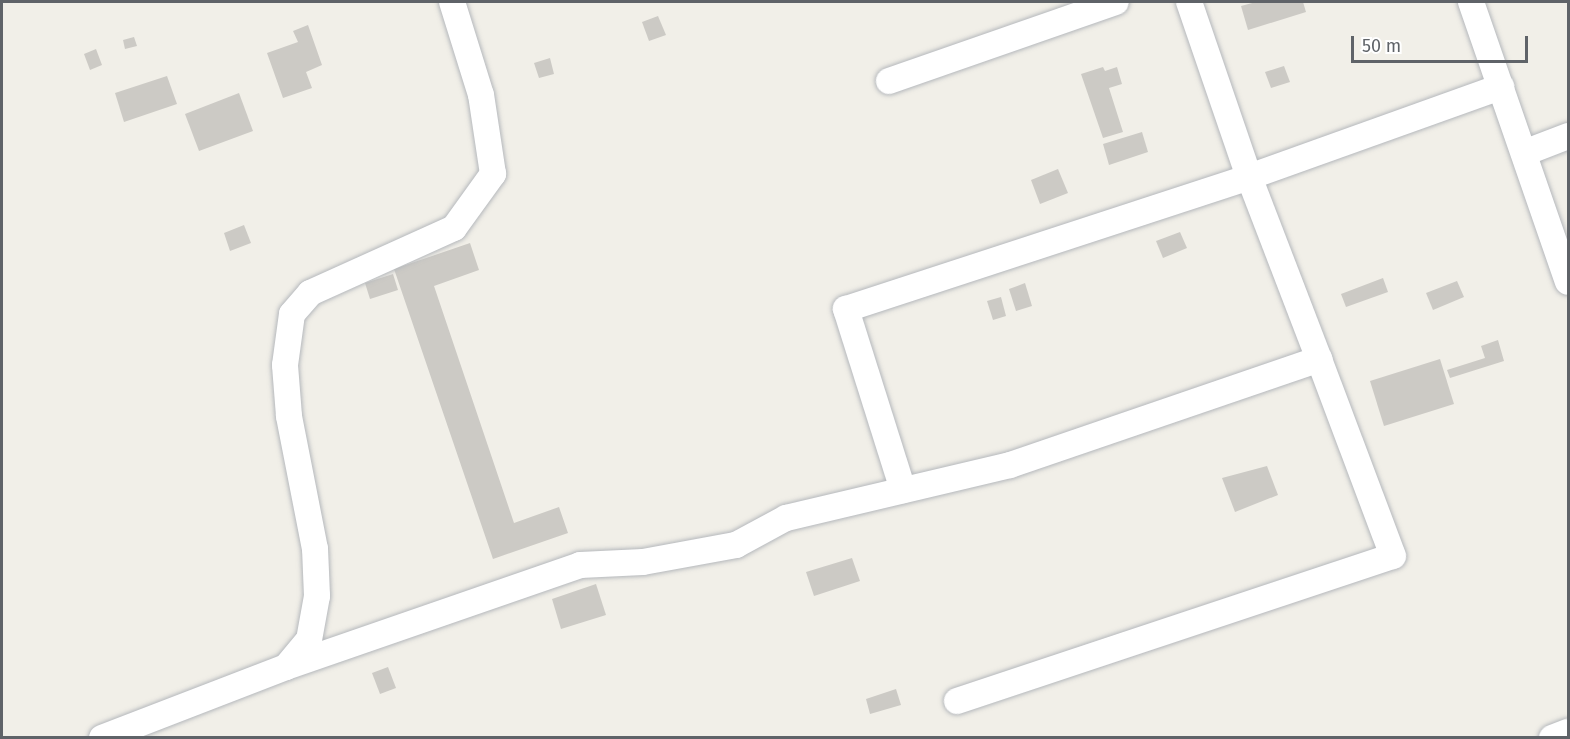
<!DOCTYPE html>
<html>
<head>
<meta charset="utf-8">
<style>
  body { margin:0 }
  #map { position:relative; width:1570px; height:739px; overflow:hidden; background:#f1efe8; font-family:"Fira Sans",sans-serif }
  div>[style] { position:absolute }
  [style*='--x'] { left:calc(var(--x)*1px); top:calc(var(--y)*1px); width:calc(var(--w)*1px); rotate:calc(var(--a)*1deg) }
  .building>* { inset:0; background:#cccac5 }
  .roads { filter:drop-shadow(0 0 2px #b5b8bc) drop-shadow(0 0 2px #b5b8bc) }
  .street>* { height:26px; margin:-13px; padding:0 13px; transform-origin:13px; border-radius:13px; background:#fff }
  span { translate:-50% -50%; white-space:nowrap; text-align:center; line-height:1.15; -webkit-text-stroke:5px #fff; paint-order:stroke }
  .frame { position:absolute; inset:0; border:3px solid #5f6368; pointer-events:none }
  .scale { position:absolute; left:1351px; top:36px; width:177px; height:27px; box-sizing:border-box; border:3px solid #5f6368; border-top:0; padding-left:8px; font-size:18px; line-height:21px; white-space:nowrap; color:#5f6368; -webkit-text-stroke:4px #fff; paint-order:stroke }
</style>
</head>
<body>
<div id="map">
  <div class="building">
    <i style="clip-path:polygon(1256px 2px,1303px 2px,1306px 12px,1248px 30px,1241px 6px)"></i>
    <i style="clip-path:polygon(658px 16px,666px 35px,649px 41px,642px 22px)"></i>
    <i style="clip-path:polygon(308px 25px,322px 65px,306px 72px,312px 88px,283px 98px,267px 53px,298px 42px,293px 31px)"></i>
    <i style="clip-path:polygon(134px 37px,137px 46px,125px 49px,123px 40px)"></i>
    <i style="clip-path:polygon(96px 49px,102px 65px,90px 70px,84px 54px)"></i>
    <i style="clip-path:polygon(550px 58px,554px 74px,539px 78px,534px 63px)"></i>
    <i style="clip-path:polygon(1284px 66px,1290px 82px,1271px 88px,1265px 72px)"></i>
    <i style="clip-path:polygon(1103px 67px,1105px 71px,1117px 67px,1122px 84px,1109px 88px,1123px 132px,1103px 138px,1081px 74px)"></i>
    <i style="clip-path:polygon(167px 76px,177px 104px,124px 122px,115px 93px)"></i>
    <i style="clip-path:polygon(239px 93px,253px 131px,199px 151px,185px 114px)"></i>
    <i style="clip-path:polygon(1142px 132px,1148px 152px,1109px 165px,1103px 144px)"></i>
    <i style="clip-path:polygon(1058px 169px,1068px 193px,1040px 204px,1031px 180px)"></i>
    <i style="clip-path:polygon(244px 225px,251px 243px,230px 251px,224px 233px)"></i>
    <i style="clip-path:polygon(1180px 232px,1187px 248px,1163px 258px,1156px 241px)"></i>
    <i style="clip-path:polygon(470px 243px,479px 270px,434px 286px,514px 523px,559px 507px,568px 533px,493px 559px,394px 269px)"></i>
    <i style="clip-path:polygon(393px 274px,398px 290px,370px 299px,365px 283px)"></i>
    <i style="clip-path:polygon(1383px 278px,1388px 292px,1346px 307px,1341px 294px)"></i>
    <i style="clip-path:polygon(1457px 281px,1464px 297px,1433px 310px,1426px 293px)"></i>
    <i style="clip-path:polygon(1025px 283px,1032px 306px,1016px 311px,1009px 289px)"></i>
    <i style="clip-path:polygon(1001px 297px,1006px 316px,993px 320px,987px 301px)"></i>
    <i style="clip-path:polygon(1498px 340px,1504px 361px,1450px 378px,1447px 370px,1485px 358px,1481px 346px)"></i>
    <i style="clip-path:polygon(1440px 359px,1454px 404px,1384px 426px,1370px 381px)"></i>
    <i style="clip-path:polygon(1267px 466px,1278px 495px,1235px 512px,1222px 478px)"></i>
    <i style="clip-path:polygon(852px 558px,860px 581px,814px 596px,806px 572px)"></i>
    <i style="clip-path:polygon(596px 584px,606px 615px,561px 629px,552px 599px)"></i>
    <i style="clip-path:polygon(388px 667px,396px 688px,380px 694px,372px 673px)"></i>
    <i style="clip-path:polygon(896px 689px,901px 705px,870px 714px,866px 699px)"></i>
  </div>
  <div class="roads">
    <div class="street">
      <i style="--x:1471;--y:2;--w:296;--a:70.9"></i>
      <i style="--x:889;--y:81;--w:240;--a:-19.2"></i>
      <i style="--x:1524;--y:153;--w:47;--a:-21.1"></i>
      <i style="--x:903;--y:490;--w:190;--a:-107.5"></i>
      <i style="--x:846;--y:309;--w:424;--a:-18.1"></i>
      <i style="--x:1249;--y:177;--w:185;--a:-108.9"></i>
      <i style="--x:286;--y:667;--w:311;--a:-19.1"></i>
      <i style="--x:580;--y:565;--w:63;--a:-2.7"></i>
      <i style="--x:643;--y:562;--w:95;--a:-10.4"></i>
      <i style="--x:736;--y:545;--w:57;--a:-28.4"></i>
      <i style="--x:786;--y:518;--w:230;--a:-13.3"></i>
      <i style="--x:1010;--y:465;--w:327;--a:-18.9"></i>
      <i style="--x:1319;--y:359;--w:195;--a:-111"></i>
      <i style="--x:1249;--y:177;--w:268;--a:-19.7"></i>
      <i style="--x:957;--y:701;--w:459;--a:-18.4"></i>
      <i style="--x:1393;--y:556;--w:210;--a:-110.6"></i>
      <i style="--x:102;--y:738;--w:197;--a:-21.1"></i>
      <i style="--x:286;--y:667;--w:35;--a:-50"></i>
      <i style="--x:309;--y:640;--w:45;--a:-79.7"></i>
      <i style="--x:317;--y:596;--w:47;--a:-92.4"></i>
      <i style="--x:315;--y:549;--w:136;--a:-101.1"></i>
      <i style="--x:289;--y:416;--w:51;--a:-94.5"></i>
      <i style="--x:285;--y:365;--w:51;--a:-82.2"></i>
      <i style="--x:292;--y:314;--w:28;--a:-49"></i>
      <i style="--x:310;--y:293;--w:158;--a:-24.3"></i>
      <i style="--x:454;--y:228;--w:67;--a:-54.2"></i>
      <i style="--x:493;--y:174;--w:80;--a:-98.6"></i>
      <i style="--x:481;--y:95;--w:97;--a:-107.3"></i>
      <i style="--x:1552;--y:738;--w:17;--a:-21"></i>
    </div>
  </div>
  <div class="frame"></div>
  <div class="scale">50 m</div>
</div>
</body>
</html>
